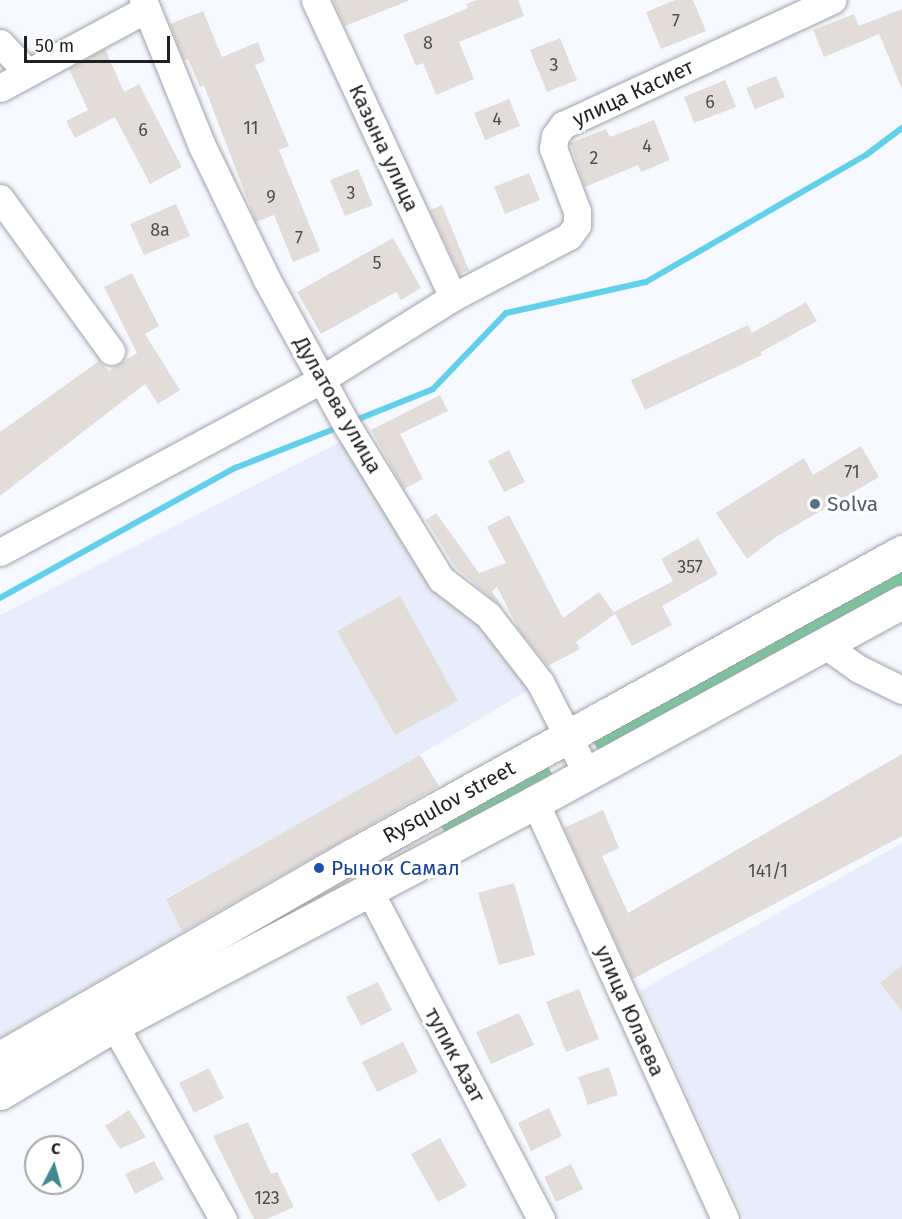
<!DOCTYPE html>
<html>
<head>
<meta charset="utf-8">
<style>
  body { margin:0 }
  #map { position:relative; width:902px; height:1219px; overflow:hidden; background:#f6f9ff; font-family:"Fira Sans",sans-serif }
  div>[style] { position:absolute }
  [style*='--x'] { left:calc(var(--x)*1px); top:calc(var(--y)*1px); width:calc(var(--w)*1px); rotate:calc(var(--a)*1deg) }
  .built>* { inset:0; background:#e7edfa }
  .forest>* { inset:0; background:#77ca9c }
  .stream>* { height:6px; margin:-3px; padding:0 3px; transform-origin:3px; border-radius:3px; background:#63d0eb }
  .building>* { inset:0; background:#e3ddda }
  .roads { filter:drop-shadow(0 0 2px #9fa2a7) drop-shadow(0 0 2px #9fa2a7) }
  .minor>* { height:27px; margin:-13.5px; padding:0 13.5px; transform-origin:13.5px; border-radius:13.5px; background:#fff }
  .major>* { height:33px; margin:-16.5px; padding:0 16.5px; transform-origin:16.5px; border-radius:16.5px; background:#fff }
  .dots>* { width:16px; height:16px; translate:-50% -50%; box-sizing:border-box; border:3px solid #fff; border-radius:50% }
  span { translate:-50% -50%; white-space:nowrap; text-align:center; line-height:1.15; -webkit-text-stroke:6px #fff; paint-order:stroke }
  .number-label { font-size:18px; color:#504f50 }
  .number-label span { -webkit-text-stroke-width:0 }
  .street-label { font-size:21px; color:#1f2022 }
  .service-label { font-size:21px; color:#4e5e75 }
  .left { translate:0 -50%; text-align:left }
  .transit-label { font-size:21px; color:#164399 }
  .north { position:absolute; left:24px; top:1135px; width:60px; height:60px; box-sizing:border-box; background:#fff; border:2px solid #a5a6a7; border-radius:50%; rotate:6deg; font-size:16px; font-weight:700; line-height:24px; text-align:center; color:#1f2022 }
  .north::after { content:''; display:block; margin:auto; width:21px; height:27px; background:#428a8f; clip-path:polygon(50% 0,100% 100%,50% 72%,0 100%) }
  .scale { position:absolute; left:24px; top:36px; width:146px; height:27px; box-sizing:border-box; border:3px solid #1f2022; border-top:0; padding-left:8px; font-size:18px; line-height:21px; white-space:nowrap; color:#1f2022; -webkit-text-stroke:4px #fff; paint-order:stroke }
</style>
</head>
<body>
<div id="map">
  <div class="built">
    <i style="clip-path:polygon(346px 439px,443px 590px,505px 633px,535px 686px,352px 795px,166px 898px,182px 932px,0 1038px,0 615px)"></i>
    <i style="clip-path:polygon(902px 843px,902px 1219px,744px 1219px,640px 991px)"></i>
  </div>
  <div class="forest">
    <i style="clip-path:polygon(902px 570px,902px 586px,598px 750px,591px 738px)"></i>
    <i style="clip-path:polygon(546px 763px,552px 774px,445px 833px,439px 822px)"></i>
  </div>
  <div class="stream">
    <i style="--x:351;--y:422;--w:88;--a:-21.9"></i>
    <i style="--x:433;--y:389;--w:105;--a:-46.2"></i>
    <i style="--x:506;--y:313;--w:143;--a:-12.5"></i>
    <i style="--x:646;--y:282;--w:254;--a:-30"></i>
    <i style="--x:866;--y:155;--w:45;--a:-36.9"></i>
    <i style="--x:0;--y:598;--w:269;--a:-29"></i>
    <i style="--x:235;--y:468;--w:112;--a:-21.5"></i>
  </div>
  <div class="building">
    <i style="clip-path:polygon(333px 0,408px 0,408px 1px,345px 26px)"></i>
    <i style="clip-path:polygon(477px 0,518px 0,524px 16px,459px 42px,474px 79px,436px 95px,423px 63px,416px 66px,403px 35px,468px 8px,466px 4px)"></i>
    <i style="clip-path:polygon(675px 0,693px 0,706px 31px,661px 49px,646px 12px)"></i>
    <i style="clip-path:polygon(902px 9px,902px 89px,879px 34px,824px 57px,813px 30px,854px 14px,859px 26px)"></i>
    <i style="clip-path:polygon(203px 11px,222px 57px,258px 42px,265px 61px,255px 65px,289px 146px,279px 150px,320px 251px,293px 262px,274px 215px,256px 222px,204px 86px,200px 87px,188px 59px,184px 60px,170px 24px)"></i>
    <i style="clip-path:polygon(560px 38px,577px 80px,547px 92px,530px 50px)"></i>
    <i style="clip-path:polygon(105px 49px,124px 92px,139px 84px,182px 167px,150px 184px,115px 117px,75px 138px,66px 121px,88px 110px,69px 69px)"></i>
    <i style="clip-path:polygon(776px 76px,785px 97px,755px 109px,746px 88px)"></i>
    <i style="clip-path:polygon(725px 80px,736px 107px,694px 123px,684px 97px)"></i>
    <i style="clip-path:polygon(509px 99px,520px 126px,485px 140px,474px 113px)"></i>
    <i style="clip-path:polygon(654px 120px,670px 160px,641px 172px,638px 165px,585px 187px,570px 143px,606px 129px,610px 137px)"></i>
    <i style="clip-path:polygon(358px 169px,373px 205px,345px 216px,330px 180px)"></i>
    <i style="clip-path:polygon(529px 173px,540px 200px,505px 214px,494px 187px)"></i>
    <i style="clip-path:polygon(176px 204px,190px 236px,144px 255px,130px 224px)"></i>
    <i style="clip-path:polygon(442px 205px,469px 270px,460px 274px,430px 210px)"></i>
    <i style="clip-path:polygon(393px 238px,421px 288px,401px 300px,396px 292px,321px 334px,297px 292px)"></i>
    <i style="clip-path:polygon(132px 273px,159px 326px,145px 334px,180px 390px,158px 404px,145px 384px,0 496px,0 432px,99px 361px,109px 371px,137px 353px,104px 287px)"></i>
    <i style="clip-path:polygon(806px 302px,817px 321px,761px 352px,762px 355px,645px 410px,631px 380px,748px 325px,752px 333px)"></i>
    <i style="clip-path:polygon(440px 395px,448px 411px,400px 434px,423px 479px,404px 489px,371px 430px)"></i>
    <i style="clip-path:polygon(861px 446px,879px 477px,776px 537px,747px 559px,716px 513px,804px 458px,813px 475px)"></i>
    <i style="clip-path:polygon(509px 450px,525px 482px,504px 492px,488px 461px)"></i>
    <i style="clip-path:polygon(436px 513px,479px 573px,506px 563px,487px 527px,509px 515px,563px 618px,599px 592px,615px 614px,576px 642px,580px 649px,548px 666px,519px 630px,497px 587px,492px 591px,502px 607px,455px 567px,426px 520px)"></i>
    <i style="clip-path:polygon(698px 538px,718px 574px,662px 606px,672px 625px,632px 646px,614px 612px,673px 581px,661px 559px)"></i>
    <i style="clip-path:polygon(400px 596px,458px 701px,395px 735px,337px 631px)"></i>
    <i style="clip-path:polygon(902px 754px,902px 836px,633px 979px,564px 828px,603px 810px,619px 848px,602px 856px,628px 913px)"></i>
    <i style="clip-path:polygon(420px 755px,439px 786px,182px 932px,166px 899px)"></i>
    <i style="clip-path:polygon(514px 883px,535px 955px,499px 965px,478px 893px)"></i>
    <i style="clip-path:polygon(902px 965px,902px 1011px,880px 983px)"></i>
    <i style="clip-path:polygon(378px 982px,392px 1010px,361px 1026px,346px 997px)"></i>
    <i style="clip-path:polygon(579px 989px,599px 1039px,566px 1052px,546px 1002px)"></i>
    <i style="clip-path:polygon(519px 1013px,534px 1045px,491px 1064px,476px 1032px)"></i>
    <i style="clip-path:polygon(403px 1042px,418px 1072px,377px 1092px,362px 1062px)"></i>
    <i style="clip-path:polygon(609px 1067px,618px 1095px,588px 1105px,578px 1077px)"></i>
    <i style="clip-path:polygon(209px 1068px,224px 1098px,194px 1113px,179px 1083px)"></i>
    <i style="clip-path:polygon(549px 1108px,562px 1136px,531px 1151px,518px 1123px)"></i>
    <i style="clip-path:polygon(129px 1110px,146px 1137px,120px 1149px,105px 1126px)"></i>
    <i style="clip-path:polygon(248px 1122px,271px 1174px,277px 1172px,294px 1207px,267px 1219px,254px 1219px,213px 1136px)"></i>
    <i style="clip-path:polygon(440px 1138px,467px 1186px,438px 1202px,411px 1154px)"></i>
    <i style="clip-path:polygon(154px 1161px,164px 1179px,135px 1194px,125px 1174px)"></i>
    <i style="clip-path:polygon(571px 1164px,583px 1189px,556px 1202px,544px 1177px)"></i>
  </div>
  <div class="roads">
    <div class="minor">
      <i style="--x:143;--y:0;--w:157;--a:68"></i>
      <i style="--x:202;--y:146;--w:147;--a:64.1"></i>
      <i style="--x:266;--y:278;--w:166;--a:61.3"></i>
      <i style="--x:346;--y:424;--w:182;--a:58.5"></i>
      <i style="--x:441;--y:579;--w:59;--a:37.5"></i>
      <i style="--x:488;--y:615;--w:85;--a:52.2"></i>
      <i style="--x:540;--y:682;--w:103;--a:62.9"></i>
      <i style="--x:315;--y:0;--w:327;--a:65.1"></i>
      <i style="--x:0;--y:43;--w:38;--a:47"></i>
      <i style="--x:0;--y:88;--w:166;--a:-28.4"></i>
      <i style="--x:0;--y:198;--w:189;--a:54"></i>
      <i style="--x:0;--y:552;--w:366;--a:-28.2"></i>
      <i style="--x:322;--y:379;--w:155;--a:-32"></i>
      <i style="--x:453;--y:297;--w:131;--a:-27.7"></i>
      <i style="--x:569;--y:236;--w:14;--a:-54"></i>
      <i style="--x:577;--y:225;--w:14;--a:-90"></i>
      <i style="--x:577;--y:211;--w:67;--a:-110.9"></i>
      <i style="--x:553;--y:148;--w:12;--a:-81"></i>
      <i style="--x:555;--y:136;--w:14;--a:-54"></i>
      <i style="--x:563;--y:125;--w:297;--a:-24.9"></i>
      <i style="--x:825;--y:645;--w:42;--a:35.2"></i>
      <i style="--x:859;--y:669;--w:48;--a:26"></i>
      <i style="--x:535;--y:802;--w:458;--a:65.5"></i>
      <i style="--x:369;--y:890;--w:371;--a:62.4"></i>
      <i style="--x:114;--y:1025;--w:223;--a:60.7"></i>
    </div>
    <div class="major">
      <i style="--x:0;--y:1058;--w:409;--a:-29.9"></i>
      <i style="--x:355;--y:854;--w:625;--a:-28.9"></i>
      <i style="--x:0;--y:1093;--w:133;--a:-30.8"></i>
      <i style="--x:114;--y:1025;--w:476;--a:-27.9"></i>
      <i style="--x:535;--y:802;--w:418;--a:-28.6"></i>
    </div>
  </div>
  <div class="dots">
    <i style="left:815px;top:504px;background:#5c6f8a"></i>
    <i style="left:319px;top:868px;background:#1a4fb4"></i>
  </div>
  <div class="number-label">
    <span style="left:676px;top:21px">7</span>
    <span style="left:428px;top:43px">8</span>
    <span style="left:554px;top:65px">3</span>
    <span style="left:710px;top:102px">6</span>
    <span style="left:497px;top:119px">4</span>
    <span style="left:251px;top:128px">11</span>
    <span style="left:143px;top:130px">6</span>
    <span style="left:647px;top:146px">4</span>
    <span style="left:594px;top:158px">2</span>
    <span style="left:351px;top:193px">3</span>
    <span style="left:271px;top:197px">9</span>
    <span style="left:160px;top:230px">8а</span>
    <span style="left:299px;top:238px">7</span>
    <span style="left:377px;top:263px">5</span>
    <span style="left:852px;top:472px">71</span>
    <span style="left:690px;top:567px">357</span>
    <span style="left:768px;top:871px">141/1</span>
    <span style="left:267px;top:1198px">123</span>
  </div>
  <div class="street-label">
    <span style="left:633px;top:93px;rotate:-25deg">улица Касиет</span>
    <span style="left:384px;top:148px;rotate:65deg">Казына улица</span>
    <span style="left:338px;top:405px;rotate:60deg">Дулатова улица</span>
    <span style="left:449px;top:802px;rotate:-29deg">Rysqulov street</span>
    <span style="left:630px;top:1011px;rotate:66deg">улица Юлаева</span>
    <span style="left:455px;top:1055px;rotate:62deg">тупик Азат</span>
  </div>
  <div class="service-label">
    <span class="left" style="left:827px;top:504px">Solva</span>
  </div>
  <div class="transit-label">
    <span class="left" style="left:331px;top:868px">Рынок Самал</span>
  </div>
  <div class="north">С</div>
  <div class="scale">50 m</div>
</div>
</body>
</html>
